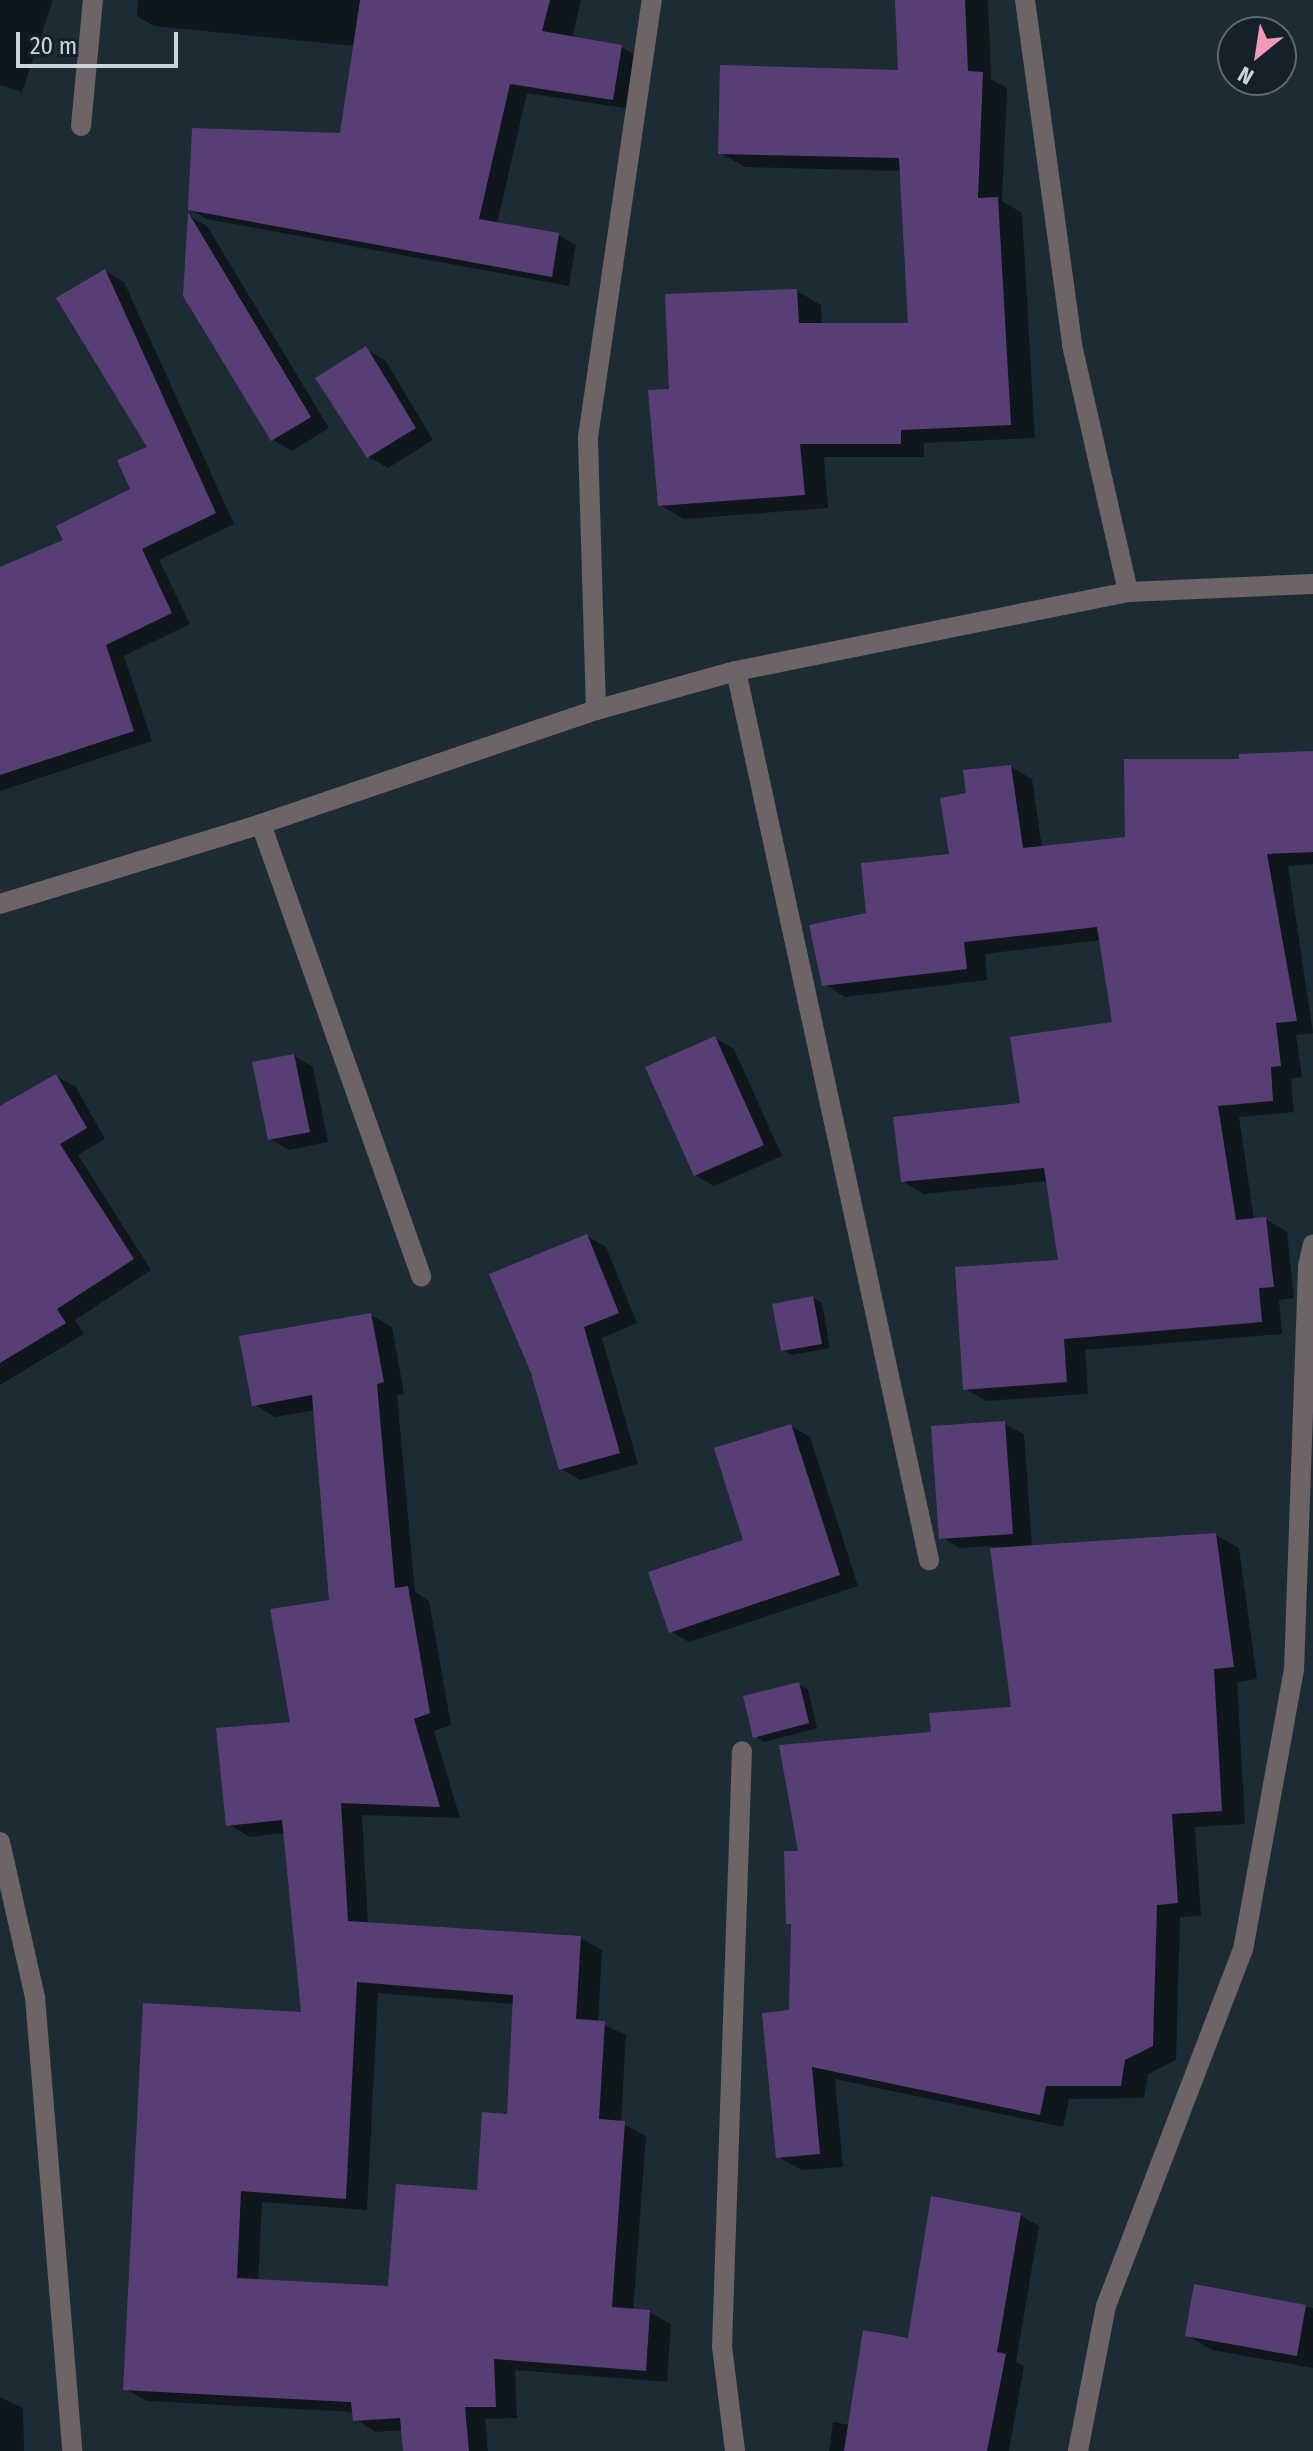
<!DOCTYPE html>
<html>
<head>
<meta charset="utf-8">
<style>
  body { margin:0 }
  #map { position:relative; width:1313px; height:2451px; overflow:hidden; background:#1d2b35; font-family:"Fira Sans Condensed",sans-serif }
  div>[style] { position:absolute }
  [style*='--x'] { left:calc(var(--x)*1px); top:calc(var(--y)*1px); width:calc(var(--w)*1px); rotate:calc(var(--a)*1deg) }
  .shadow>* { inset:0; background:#0007 }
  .building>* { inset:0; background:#573f75 }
  .minor>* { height:20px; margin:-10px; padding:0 10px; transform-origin:10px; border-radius:10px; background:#6d6466 }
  span { translate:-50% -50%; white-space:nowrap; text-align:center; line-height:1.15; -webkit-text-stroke:6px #14212b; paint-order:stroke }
  .north { position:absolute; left:1217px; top:16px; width:80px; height:80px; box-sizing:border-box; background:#14212b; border:2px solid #5d6971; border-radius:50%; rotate:210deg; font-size:22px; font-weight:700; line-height:32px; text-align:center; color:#cbd4db }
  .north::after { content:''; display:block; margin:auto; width:28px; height:36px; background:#f09ab5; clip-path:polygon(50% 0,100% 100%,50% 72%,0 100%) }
  .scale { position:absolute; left:16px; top:32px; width:162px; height:36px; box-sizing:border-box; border:4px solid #cbd4db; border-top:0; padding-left:10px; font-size:24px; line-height:28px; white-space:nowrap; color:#cbd4db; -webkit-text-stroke:6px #14212b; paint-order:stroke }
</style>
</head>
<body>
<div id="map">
  <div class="shadow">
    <i style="clip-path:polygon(0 0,53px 0,22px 92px,0 85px)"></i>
    <i style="clip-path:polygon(138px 0,581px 0,572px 38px,621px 47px,638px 57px,630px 109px,527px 93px,497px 224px,558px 235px,576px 245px,569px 286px,207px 219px,190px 209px,342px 135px,355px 46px,154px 26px,137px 16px)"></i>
    <i style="clip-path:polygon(897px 0,988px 0,991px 79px,1007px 88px,1002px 201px,1022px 213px,1035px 438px,924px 443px,924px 457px,824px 457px,828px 508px,684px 519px,660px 505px,671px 391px,797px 291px,821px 305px,822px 325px,910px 325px,901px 171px,745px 167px,720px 153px,900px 72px)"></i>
    <i style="clip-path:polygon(189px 216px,207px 226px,329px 428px,292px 451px,273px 440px)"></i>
    <i style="clip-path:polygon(105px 271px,124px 282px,234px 524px,159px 560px,190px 624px,124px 656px,152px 741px,0 791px,0 569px,66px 541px,133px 490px,150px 448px)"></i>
    <i style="clip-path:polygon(366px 349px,385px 360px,433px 440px,388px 468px,369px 457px)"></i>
    <i style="clip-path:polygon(1313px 753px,1313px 864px,1288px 866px,1313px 1033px,1296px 1035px,1302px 1077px,1291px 1079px,1294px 1112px,1239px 1117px,1254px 1220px,1266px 1219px,1287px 1232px,1294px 1298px,1279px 1300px,1282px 1334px,1085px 1350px,1088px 1394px,987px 1401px,965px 1389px,1060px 1262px,1048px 1181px,924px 1194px,902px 1181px,1022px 1105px,1115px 1023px,1101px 940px,985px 954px,987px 980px,845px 997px,824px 984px,869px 914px,951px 856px,969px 795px,1011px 767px,1032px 779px,1042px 848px,1127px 838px,1241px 761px)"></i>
    <i style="clip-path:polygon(715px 1038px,734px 1049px,782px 1156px,714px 1186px,695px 1175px)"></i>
    <i style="clip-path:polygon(294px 1056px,313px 1067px,328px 1142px,289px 1150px,270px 1139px)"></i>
    <i style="clip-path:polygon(56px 1076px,76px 1087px,105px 1139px,78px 1155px,151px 1270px,75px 1320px,84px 1334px,0 1385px,0 1108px)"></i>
    <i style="clip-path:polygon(587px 1236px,606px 1247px,637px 1323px,602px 1338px,638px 1464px,580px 1480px,561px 1469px)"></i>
    <i style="clip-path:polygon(813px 1298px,822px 1303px,830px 1348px,792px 1355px,783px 1350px)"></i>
    <i style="clip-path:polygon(evenodd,371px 1315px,392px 1327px,404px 1394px,397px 1395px,415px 1592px,429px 1601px,451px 1725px,434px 1731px,460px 1818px,362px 1815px,368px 1925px,580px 1938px,602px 1950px,598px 2022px,626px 2035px,621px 2123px,646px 2136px,633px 2311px,649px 2312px,671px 2324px,667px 2382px,515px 2370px,517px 2418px,485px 2419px,488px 2451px,405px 2451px,403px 2430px,376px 2432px,355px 2419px,354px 2412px,147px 2401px,126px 2389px,145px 2005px,303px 2014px,285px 1833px,250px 1837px,228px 1824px,292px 1724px,331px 1601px,315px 1410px,275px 1417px,254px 1404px,371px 1315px,378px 1993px,514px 2004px,509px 2116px,478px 2192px,390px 2288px,258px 2281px,262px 2202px,367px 2210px,378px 1993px)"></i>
    <i style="clip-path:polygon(1005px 1424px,1024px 1434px,1032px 1547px,1216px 1535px,1239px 1548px,1257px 1679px,1237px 1682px,1245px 1824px,1195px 1827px,1201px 1916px,1180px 1917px,1176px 2060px,1148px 2074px,1144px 2098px,1069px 2099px,1063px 2127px,835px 2079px,843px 2167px,802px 2170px,778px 2157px,791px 2012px,793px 1926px,787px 1923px,800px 1853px,933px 1734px,1013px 1709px,992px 1546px,960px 1548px,941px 1537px)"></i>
    <i style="clip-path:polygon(791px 1426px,810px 1437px,858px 1586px,689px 1642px,670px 1631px,745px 1541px)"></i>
    <i style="clip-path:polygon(799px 1684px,808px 1690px,817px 1728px,764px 1742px,755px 1736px)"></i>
    <i style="clip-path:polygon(1020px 2215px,1039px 2226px,1016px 2362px,1024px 2366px,1009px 2451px,829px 2451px,833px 2422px,850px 2425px,910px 2340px)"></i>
    <i style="clip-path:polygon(1196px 2286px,1313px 2308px,1313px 2368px,1212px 2350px,1187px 2335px)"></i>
    <i style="clip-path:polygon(0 2397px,23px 2408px,24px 2451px,0 2451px)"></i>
  </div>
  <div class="building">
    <i style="clip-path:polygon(360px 0,550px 0,542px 31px,622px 45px,613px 100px,510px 84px,479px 219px,559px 233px,552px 277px,188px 210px,192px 128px,340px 133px)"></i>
    <i style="clip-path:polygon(895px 0,965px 0,968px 71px,983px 72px,978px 198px,998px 197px,1011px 425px,901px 430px,901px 444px,800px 444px,805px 495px,658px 506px,648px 390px,669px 389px,665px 294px,797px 289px,799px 323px,908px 323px,899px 158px,718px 154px,720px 65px,898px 70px)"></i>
    <i style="clip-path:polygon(188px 212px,311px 417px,271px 441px,183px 296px)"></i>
    <i style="clip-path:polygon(105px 269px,216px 513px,142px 549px,172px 613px,106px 645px,134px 731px,0 775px,0 567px,63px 540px,56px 526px,130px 489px,117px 460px,147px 447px,56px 298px)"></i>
    <i style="clip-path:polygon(366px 346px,416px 428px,367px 458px,315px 378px)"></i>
    <i style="clip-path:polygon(1313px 751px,1313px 852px,1267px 854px,1297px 1021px,1276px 1023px,1281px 1066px,1271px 1067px,1273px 1101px,1218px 1106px,1236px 1220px,1266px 1217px,1274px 1287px,1259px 1288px,1262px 1322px,1064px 1339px,1067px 1382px,963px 1390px,955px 1267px,1058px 1260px,1044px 1168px,901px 1182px,893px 1117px,1020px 1103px,1010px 1037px,1112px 1022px,1097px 927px,964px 942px,967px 969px,822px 986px,809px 925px,866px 913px,861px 863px,949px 854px,940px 798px,966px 793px,963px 770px,1011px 765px,1023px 848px,1125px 837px,1124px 759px,1239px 759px,1239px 754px)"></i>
    <i style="clip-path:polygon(715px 1036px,764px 1145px,694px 1176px,645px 1067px)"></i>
    <i style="clip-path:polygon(294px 1054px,310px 1132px,268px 1140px,252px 1062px)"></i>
    <i style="clip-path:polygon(56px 1074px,87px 1128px,60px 1144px,134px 1259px,57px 1309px,66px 1323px,0 1363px,0 1106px)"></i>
    <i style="clip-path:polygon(587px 1234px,619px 1313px,584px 1327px,620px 1453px,559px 1470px,531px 1373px,489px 1274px)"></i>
    <i style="clip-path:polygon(813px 1296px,822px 1344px,781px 1351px,772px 1304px)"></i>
    <i style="clip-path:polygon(evenodd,371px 1313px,384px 1382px,377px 1384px,395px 1588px,408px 1586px,430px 1713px,414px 1719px,440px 1807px,341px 1803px,348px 1921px,581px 1936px,576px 2019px,605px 2021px,599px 2119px,625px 2121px,612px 2307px,650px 2310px,646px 2371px,494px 2359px,496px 2407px,465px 2407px,469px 2451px,403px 2451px,400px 2418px,353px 2421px,351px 2402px,123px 2390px,143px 2003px,301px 2012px,282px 1820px,226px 1826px,216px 1728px,290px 1722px,270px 1609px,329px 1600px,312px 1395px,252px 1406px,239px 1336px,371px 1313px,357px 1982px,513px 1995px,507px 2114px,482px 2112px,477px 2190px,396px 2184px,388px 2286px,237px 2278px,241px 2191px,346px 2199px,357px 1982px)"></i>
    <i style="clip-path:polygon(1005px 1421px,1013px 1534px,939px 1539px,931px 1426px)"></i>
    <i style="clip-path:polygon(791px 1424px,840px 1575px,669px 1633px,648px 1572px,743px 1540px,714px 1448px)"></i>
    <i style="clip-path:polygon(1216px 1533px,1234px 1667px,1214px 1669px,1222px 1811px,1172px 1814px,1178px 1903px,1157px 1905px,1153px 2046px,1125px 2060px,1121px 2086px,1046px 2086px,1040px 2115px,812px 2067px,820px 2154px,776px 2158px,762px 2013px,789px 2010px,791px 1924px,786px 1924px,784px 1851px,798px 1851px,779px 1745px,931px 1732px,929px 1713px,1011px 1707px,990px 1548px)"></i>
    <i style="clip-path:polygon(799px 1682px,809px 1723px,753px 1738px,743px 1696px)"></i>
    <i style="clip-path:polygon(931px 2196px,1021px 2213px,997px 2352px,1006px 2354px,987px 2451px,844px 2451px,863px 2330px,908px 2338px)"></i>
    <i style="clip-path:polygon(1194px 2284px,1306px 2305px,1297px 2356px,1185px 2336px)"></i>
  </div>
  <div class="minor">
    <i style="--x:1025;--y:0;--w:348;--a:82.2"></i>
    <i style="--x:1072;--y:345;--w:253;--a:77.2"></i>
    <i style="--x:81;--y:126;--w:127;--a:-84.6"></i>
    <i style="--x:736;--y:671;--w:910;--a:77.75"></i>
    <i style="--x:596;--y:710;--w:273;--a:-91.7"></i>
    <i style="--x:588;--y:437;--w:442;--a:-81.7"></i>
    <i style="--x:261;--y:824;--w:480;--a:70.5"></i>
    <i style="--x:0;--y:904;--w:273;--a:-17"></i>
    <i style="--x:261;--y:824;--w:354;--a:-18.8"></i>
    <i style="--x:596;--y:710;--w:145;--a:-15.6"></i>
    <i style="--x:736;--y:671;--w:400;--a:-11.4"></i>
    <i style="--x:1128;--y:592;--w:185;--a:-2.5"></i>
    <i style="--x:0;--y:1842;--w:159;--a:77.3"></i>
    <i style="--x:35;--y:1997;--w:456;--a:85.3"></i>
    <i style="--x:735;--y:2451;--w:105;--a:-97.1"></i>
    <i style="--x:722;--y:2347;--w:596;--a:-88.08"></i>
    <i style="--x:1078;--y:2451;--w:148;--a:-79.1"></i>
    <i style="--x:1106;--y:2306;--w:381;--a:-69"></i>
    <i style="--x:1243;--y:1950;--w:285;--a:-79.7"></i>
    <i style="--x:1294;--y:1670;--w:404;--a:-88"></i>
    <i style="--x:1308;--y:1266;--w:22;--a:-77"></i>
  </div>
  <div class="north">N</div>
  <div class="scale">20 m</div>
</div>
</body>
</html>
